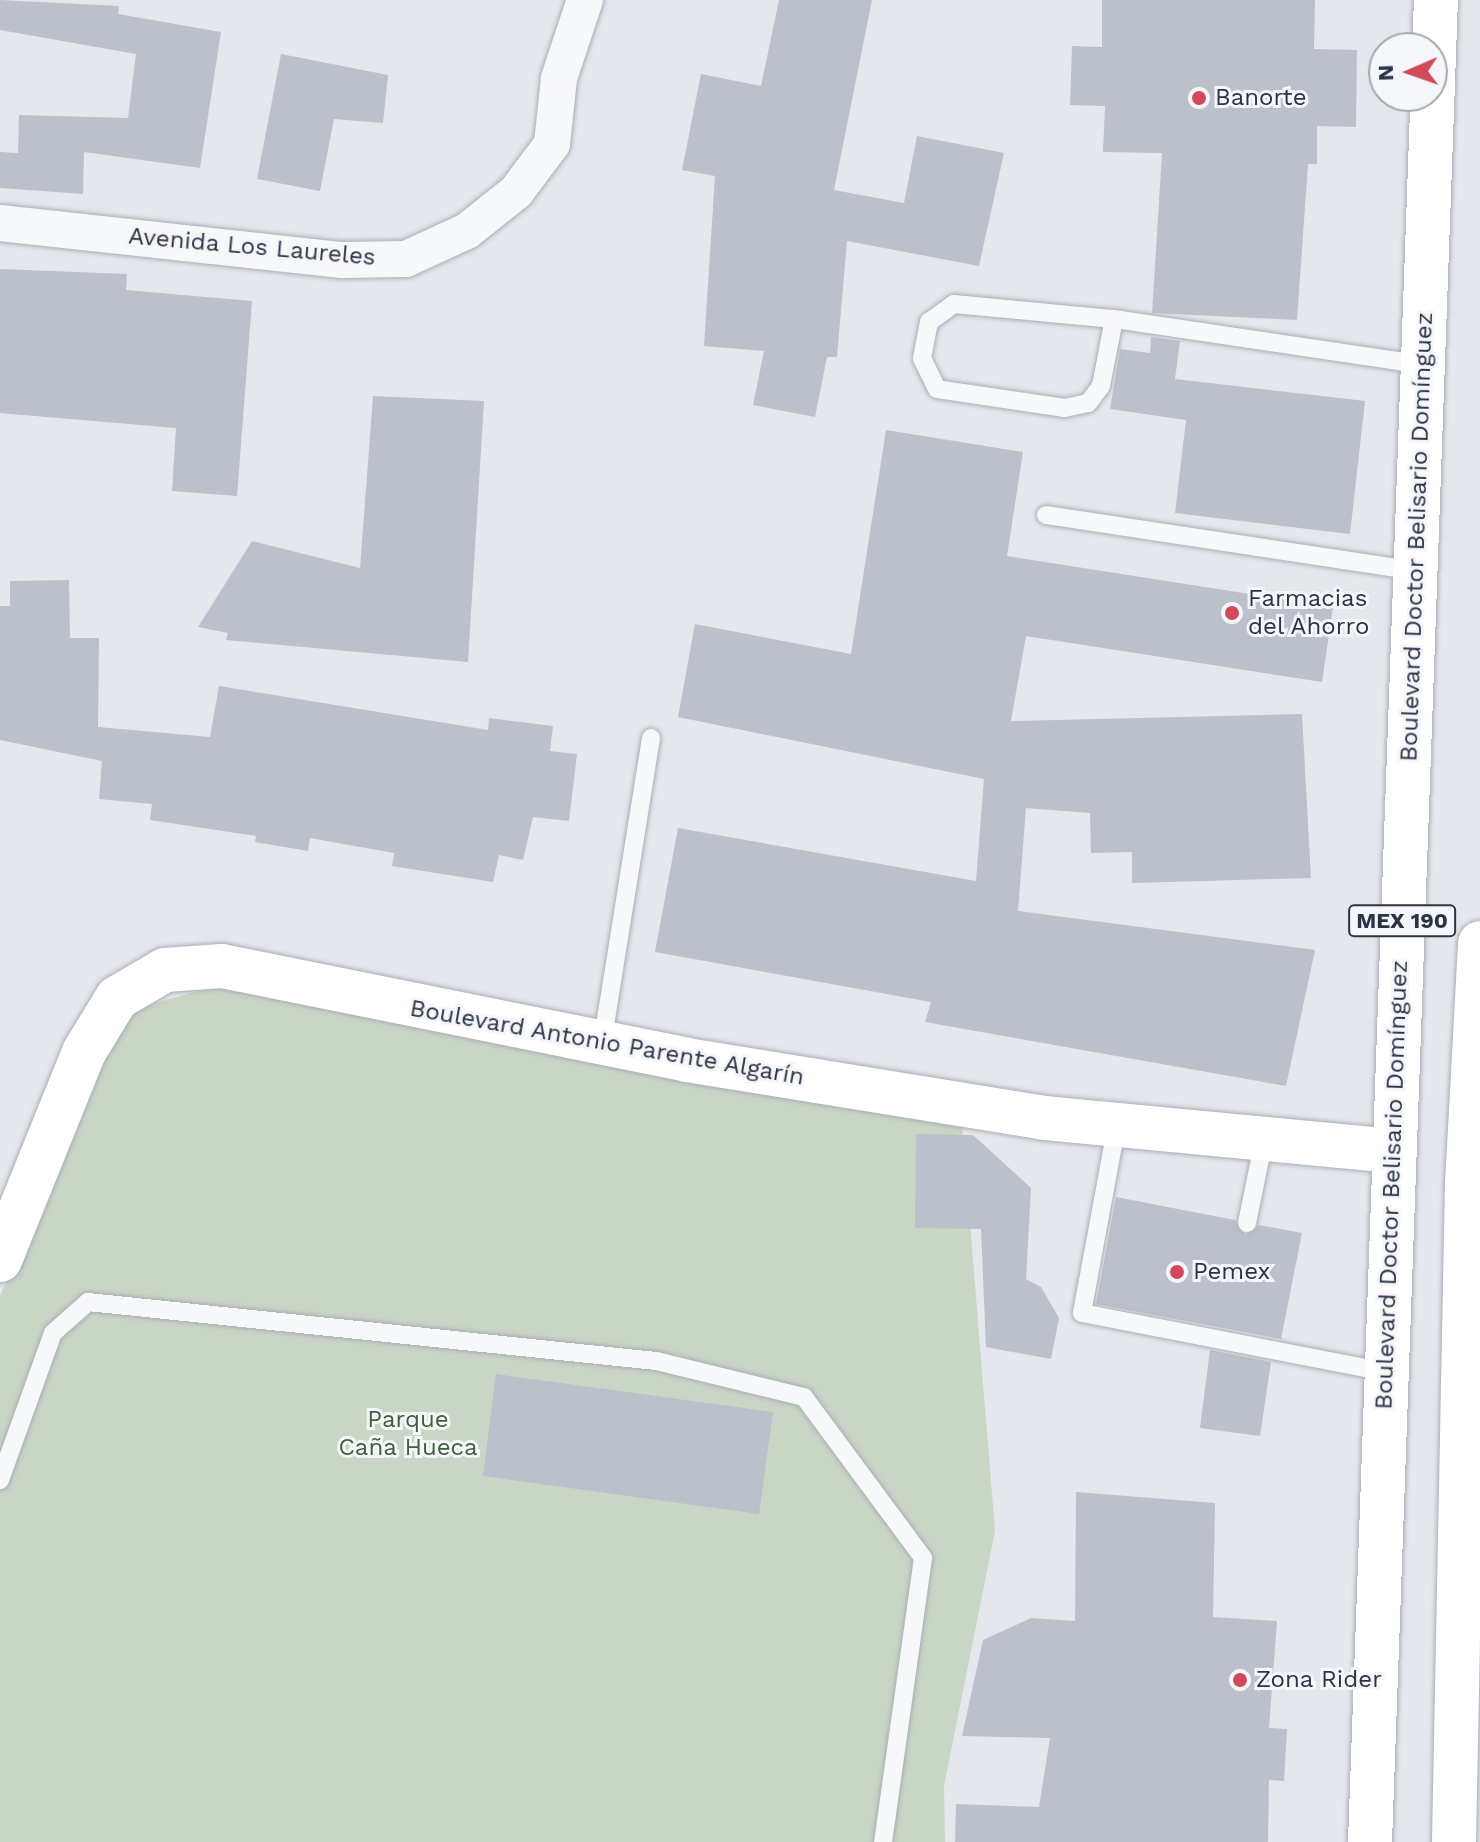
<!DOCTYPE html>
<html>
<head>
<meta charset="utf-8">
<style>
  body { margin:0 }
  #map { position:relative; width:1480px; height:1842px; overflow:hidden; background:#e4e7ec; font-family:"Work Sans",sans-serif }
  div>[style] { position:absolute }
  [style*='--x'] { left:calc(var(--x)*1px); top:calc(var(--y)*1px); width:calc(var(--w)*1px); rotate:calc(var(--a)*1deg) }
  .green>* { inset:0; background:#c9d6c5 }
  .building>* { inset:0; background:#bbc0ca }
  .roads { filter:drop-shadow(0 0 2px #a9aeb7) drop-shadow(0 0 2px #a9aeb7) }
  .lane>* { height:18px; margin:-9px; padding:0 9px; transform-origin:9px; border-radius:9px; background:#f7f8fa }
  .street>* { height:36px; margin:-18px; padding:0 18px; transform-origin:18px; border-radius:18px; background:#f7f8fa }
  .secondary>* { height:44px; margin:-22px; padding:0 22px; transform-origin:22px; border-radius:22px; background:#fff }
  .primary>* { height:44px; margin:-22px; padding:0 22px; transform-origin:22px; border-radius:22px; background:#fff }
  .dots>* { width:22px; height:22px; translate:-50% -50%; box-sizing:border-box; border:4px solid #f4f6f9; border-radius:50% }
  span { translate:-50% -50%; white-space:nowrap; text-align:center; line-height:1.15; -webkit-text-stroke:6px #f4f6f9; paint-order:stroke }
  .shield-label span { padding:2px 6px; background:#f4f6f9; border:2px solid; border-radius:6px; -webkit-text-stroke-width:0 }
  .shield-label { font-size:22px; color:#2b3445; font-weight:700 }
  .poi-label { font-size:24px; color:#2b3445 }
  .left { translate:0 -50%; text-align:left }
  .street-label { font-size:24px; color:#2b3445 }
  .park-label { font-size:24px; color:#3f6138 }
  .north { position:absolute; left:1368px; top:32px; width:80px; height:80px; box-sizing:border-box; background:#f4f6f9; border:2px solid #a4a8b1; border-radius:50%; rotate:268deg; font-size:22px; font-weight:700; line-height:32px; text-align:center; color:#2b3445 }
  .north::after { content:''; display:block; margin:auto; width:28px; height:36px; background:#d1495b; clip-path:polygon(50% 0,100% 100%,50% 72%,0 100%) }
</style>
</head>
<body>
<div id="map">
  <div class="green">
    <i style="clip-path:polygon(213px 987px,961px 1112px,995px 1531px,944px 1786px,945px 1842px,0 1842px,0 1296px,120px 1013px)"></i>
  </div>
  <div class="building">
    <i style="clip-path:polygon(0 0,119px 6px,118px 14px,221px 32px,200px 168px,84px 152px,83px 194px,0 188px,0 152px,18px 153px,19px 115px,128px 118px,136px 54px,0 30px)"></i>
    <i style="clip-path:polygon(779px 0,872px 0,834px 190px,904px 203px,917px 136px,1004px 153px,979px 266px,847px 241px,837px 357px,827px 357px,815px 417px,753px 405px,764px 351px,704px 346px,715px 176px,682px 170px,701px 74px,761px 86px)"></i>
    <i style="clip-path:polygon(1102px 0,1315px 0,1314px 49px,1357px 50px,1356px 127px,1317px 126px,1317px 164px,1308px 164px,1297px 320px,1152px 313px,1162px 153px,1103px 152px,1105px 106px,1070px 105px,1072px 46px,1102px 47px)"></i>
    <i style="clip-path:polygon(281px 54px,388px 75px,383px 123px,334px 119px,320px 191px,257px 179px)"></i>
    <i style="clip-path:polygon(0 269px,127px 274px,126px 290px,252px 301px,237px 496px,172px 491px,176px 428px,0 413px)"></i>
    <i style="clip-path:polygon(1151px 337px,1180px 341px,1175px 379px,1365px 401px,1350px 534px,1175px 513px,1186px 420px,1110px 409px,1120px 349px,1150px 353px)"></i>
    <i style="clip-path:polygon(373px 396px,484px 401px,468px 662px,226px 640px,228px 633px,198px 627px,252px 541px,360px 568px)"></i>
    <i style="clip-path:polygon(886px 430px,1023px 452px,1007px 556px,1333px 607px,1322px 682px,1026px 636px,1011px 721px,1302px 714px,1311px 878px,1132px 883px,1132px 852px,1091px 853px,1090px 813px,1026px 808px,1018px 911px,1315px 950px,1286px 1086px,925px 1022px,931px 1002px,655px 952px,678px 828px,976px 881px,984px 779px,678px 717px,695px 624px,851px 654px)"></i>
    <i style="clip-path:polygon(69px 580px,70px 638px,99px 638px,98px 727px,210px 737px,219px 686px,488px 730px,489px 718px,553px 726px,550px 751px,577px 754px,569px 821px,533px 817px,523px 860px,499px 855px,493px 882px,392px 866px,394px 853px,310px 838px,308px 851px,255px 842px,256px 836px,150px 820px,152px 804px,99px 799px,102px 761px,0 740px,0 606px,10px 606px,10px 581px)"></i>
    <i style="clip-path:polygon(916px 1134px,973px 1135px,1031px 1188px,1026px 1279px,1041px 1287px,1059px 1318px,1051px 1359px,986px 1347px,981px 1229px,915px 1228px)"></i>
    <i style="clip-path:polygon(1116px 1197px,1235px 1220px,1245px 1235px,1259px 1225px,1302px 1233px,1281px 1339px,1096px 1304px)"></i>
    <i style="clip-path:polygon(1210px 1350px,1271px 1362px,1260px 1436px,1200px 1428px)"></i>
    <i style="clip-path:polygon(496px 1374px,773px 1412px,759px 1514px,483px 1476px)"></i>
    <i style="clip-path:polygon(1076px 1492px,1215px 1503px,1213px 1617px,1277px 1621px,1269px 1728px,1287px 1729px,1284px 1781px,1269px 1780px,1268px 1842px,955px 1842px,956px 1804px,1039px 1807px,1050px 1738px,962px 1736px,983px 1640px,1031px 1618px,1075px 1621px)"></i>
  </div>
  <div class="roads">
    <div class="lane">
      <i style="--x:1114;--y:319;--w:68;--a:101"></i>
      <i style="--x:1101;--y:386;--w:21;--a:127"></i>
      <i style="--x:1088;--y:403;--w:24;--a:168"></i>
      <i style="--x:1065;--y:408;--w:129;--a:-171.6"></i>
      <i style="--x:937;--y:389;--w:34;--a:-116"></i>
      <i style="--x:922;--y:358;--w:37;--a:-79"></i>
      <i style="--x:929;--y:322;--w:31;--a:-36"></i>
      <i style="--x:954;--y:304;--w:161;--a:5.4"></i>
      <i style="--x:1114;--y:319;--w:313;--a:8.4"></i>
      <i style="--x:1046;--y:515;--w:374;--a:8.6"></i>
      <i style="--x:602;--y:1044;--w:310;--a:-80.9"></i>
      <i style="--x:1117;--y:1124;--w:192;--a:100.5"></i>
      <i style="--x:1082;--y:1313;--w:309;--a:11"></i>
      <i style="--x:1247;--y:1223;--w:85;--a:-78.4"></i>
      <i style="--x:0;--y:1480;--w:156;--a:-70.2"></i>
      <i style="--x:53;--y:1333;--w:47;--a:-41.5"></i>
      <i style="--x:88;--y:1302;--w:571;--a:5.93"></i>
      <i style="--x:656;--y:1361;--w:152;--a:13.7"></i>
      <i style="--x:804;--y:1397;--w:200;--a:53.5"></i>
      <i style="--x:923;--y:1558;--w:287;--a:98"></i>
    </div>
    <div class="street">
      <i style="--x:0;--y:223;--w:344;--a:6.2"></i>
      <i style="--x:342;--y:260;--w:64;--a:-0.9"></i>
      <i style="--x:406;--y:259;--w:67;--a:-24.7"></i>
      <i style="--x:467;--y:231;--w:63;--a:-38.5"></i>
      <i style="--x:516;--y:192;--w:60;--a:-53.1"></i>
      <i style="--x:552;--y:144;--w:66;--a:-83.9"></i>
      <i style="--x:559;--y:78;--w:82;--a:-71.6"></i>
    </div>
    <div class="secondary">
      <i style="--x:0;--y:1260;--w:224;--a:-68"></i>
      <i style="--x:84;--y:1052;--w:63;--a:-58.6"></i>
      <i style="--x:117;--y:998;--w:56;--a:-30.3"></i>
      <i style="--x:165;--y:970;--w:57;--a:-4"></i>
      <i style="--x:222;--y:966;--w:474;--a:11.4"></i>
      <i style="--x:687;--y:1060;--w:362;--a:9.2"></i>
      <i style="--x:1044;--y:1118;--w:350;--a:5.4"></i>
    </div>
    <div class="primary">
      <i style="--x:1370;--y:1842;--w:1843;--a:-87.95"></i>
      <i style="--x:1454;--y:1842;--w:658;--a:-88.87"></i>
      <i style="--x:1467;--y:1184;--w:241;--a:-86.9"></i>
    </div>
  </div>
  <div class="dots">
    <i style="left:1199px;top:98px;background:#d1495b"></i>
    <i style="left:1232px;top:613px;background:#d1495b"></i>
    <i style="left:1177px;top:1272px;background:#d1495b"></i>
    <i style="left:1240px;top:1680px;background:#d1495b"></i>
  </div>
  <div class="shield-label">
    <span style="left:1402px;top:921px">MEX 190</span>
  </div>
  <div class="poi-label">
    <span class="left" style="left:1215px;top:98px">Banorte</span>
    <span class="left" style="left:1248px;top:613px">Farmacias<br>del Ahorro</span>
    <span class="left" style="left:1193px;top:1272px">Pemex</span>
    <span class="left" style="left:1256px;top:1680px">Zona Rider</span>
  </div>
  <div class="street-label">
    <span style="left:252px;top:247px;rotate:5deg">Avenida Los Laureles</span>
    <span style="left:1417px;top:537px;rotate:-88deg">Boulevard Doctor Belisario Domínguez</span>
    <span style="left:607px;top:1043px;rotate:10deg">Boulevard Antonio Parente Algarín</span>
    <span style="left:1392px;top:1185px;rotate:-88deg">Boulevard Doctor Belisario Domínguez</span>
  </div>
  <div class="park-label">
    <span style="left:408px;top:1434px">Parque<br>Caña Hueca</span>
  </div>
  <div class="north">N</div>
</div>
</body>
</html>
